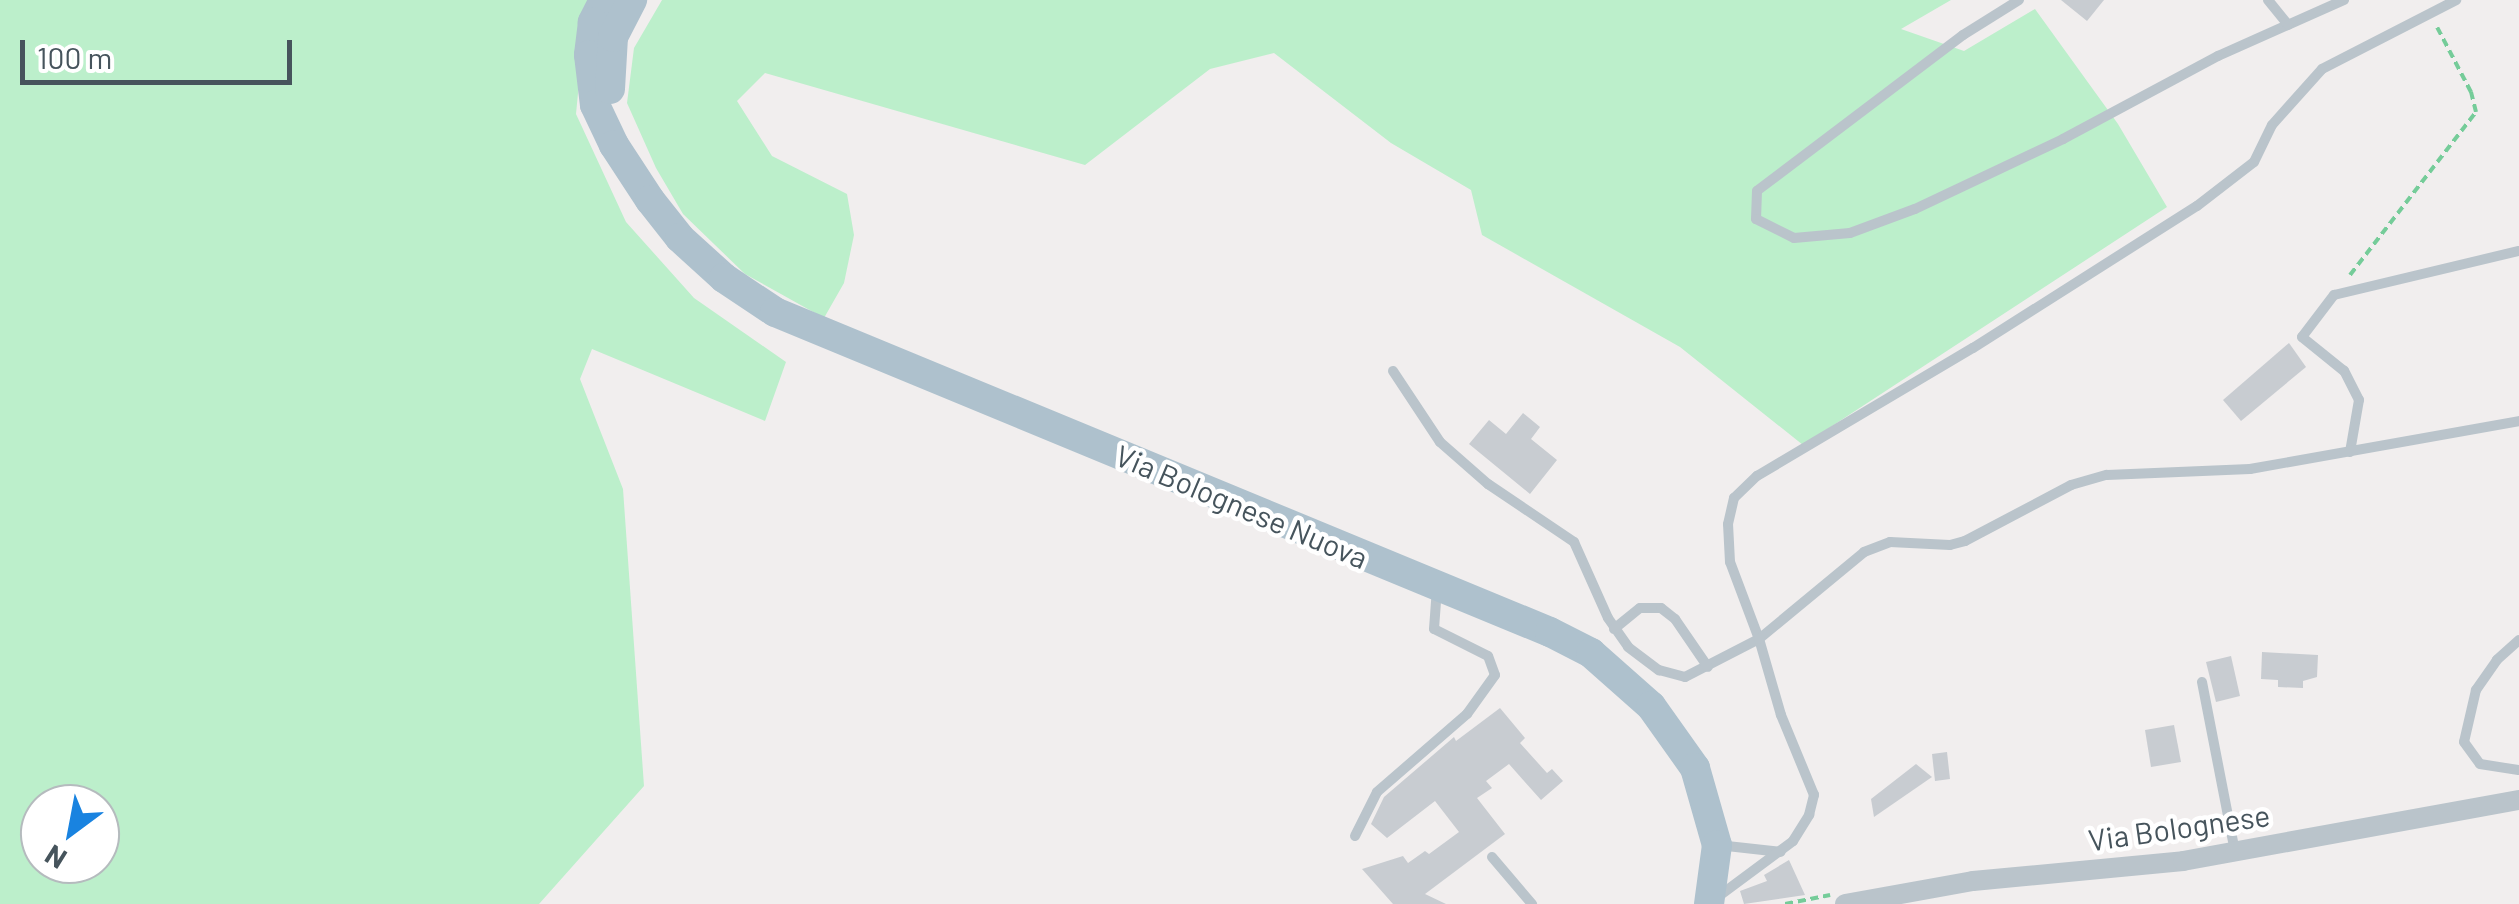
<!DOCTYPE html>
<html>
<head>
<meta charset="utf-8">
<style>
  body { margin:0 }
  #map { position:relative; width:2519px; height:904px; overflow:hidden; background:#f1eeee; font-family:Barlow,sans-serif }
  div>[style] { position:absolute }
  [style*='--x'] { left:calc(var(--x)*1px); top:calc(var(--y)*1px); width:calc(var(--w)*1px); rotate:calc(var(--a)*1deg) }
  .green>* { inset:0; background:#bcefcb }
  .building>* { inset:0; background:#c8ccd1 }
  .path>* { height:4px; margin-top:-2px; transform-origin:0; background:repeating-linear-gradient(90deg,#75cc99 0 8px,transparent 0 13px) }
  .service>* { height:10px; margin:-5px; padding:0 5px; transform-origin:5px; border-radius:5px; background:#bac4cb }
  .minor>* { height:20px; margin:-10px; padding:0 10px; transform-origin:10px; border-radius:10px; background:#bac4cb }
  .primary>* { height:30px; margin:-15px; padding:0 15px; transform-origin:15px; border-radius:15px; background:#aec1cd }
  span { translate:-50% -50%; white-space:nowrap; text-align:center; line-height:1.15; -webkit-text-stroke:9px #fff; paint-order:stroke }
  .street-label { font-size:30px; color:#46545c }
  .north { position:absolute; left:20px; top:784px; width:100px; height:100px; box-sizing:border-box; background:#fff; border:2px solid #b5bbbe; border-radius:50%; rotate:212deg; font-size:28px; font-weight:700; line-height:40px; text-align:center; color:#46545c }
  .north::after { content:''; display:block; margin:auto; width:35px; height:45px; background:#1983e0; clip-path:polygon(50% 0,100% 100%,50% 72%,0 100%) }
  .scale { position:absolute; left:20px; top:40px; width:272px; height:45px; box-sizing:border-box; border:5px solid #46545c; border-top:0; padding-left:12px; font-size:30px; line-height:35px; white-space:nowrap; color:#46545c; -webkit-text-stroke:8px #fff; paint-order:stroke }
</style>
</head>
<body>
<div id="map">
  <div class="green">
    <i style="clip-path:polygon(evenodd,0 0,595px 0,585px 21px,576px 114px,626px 222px,694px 298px,786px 362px,765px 421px,592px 349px,580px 379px,623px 489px,644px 786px,539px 904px,0 904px,0 0,40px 804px,100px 804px,100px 864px,40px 864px,40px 804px)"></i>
    <i style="clip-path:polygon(662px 0,1951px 0,1901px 29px,1964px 51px,2035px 9px,2118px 124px,2167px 207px,1803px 445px,1680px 347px,1482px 235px,1471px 190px,1391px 143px,1274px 53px,1210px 69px,1085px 165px,765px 73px,737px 101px,772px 156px,847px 194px,854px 235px,844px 283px,824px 318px,745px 274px,683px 214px,656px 168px,627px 103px,634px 48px)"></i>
  </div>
  <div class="building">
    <i style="clip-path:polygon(2061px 0,2104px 0,2087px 21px)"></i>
    <i style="clip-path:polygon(2289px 343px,2306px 367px,2241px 421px,2223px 400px)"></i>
    <i style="clip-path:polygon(1523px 413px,1540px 427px,1531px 439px,1557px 460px,1530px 494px,1469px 444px,1489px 420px,1506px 434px)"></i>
    <i style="clip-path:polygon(2262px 652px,2318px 655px,2317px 677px,2303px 681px,2303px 688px,2278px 687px,2278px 680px,2261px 679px)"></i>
    <i style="clip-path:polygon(2231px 656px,2240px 696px,2216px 702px,2206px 662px)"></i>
    <i style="clip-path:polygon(1500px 708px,1525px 738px,1520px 743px,1547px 773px,1552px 769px,1563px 781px,1541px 800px,1509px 764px,1486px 781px,1492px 788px,1477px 798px,1505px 834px,1425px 894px,1446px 904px,1393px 904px,1362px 869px,1403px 856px,1408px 863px,1425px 851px,1429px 854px,1459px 832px,1435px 801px,1387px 838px,1371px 824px,1384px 797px,1454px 737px,1456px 741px)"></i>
    <i style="clip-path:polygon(2174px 725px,2181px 762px,2151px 767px,2145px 730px)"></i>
    <i style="clip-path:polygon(1947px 752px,1950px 779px,1935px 781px,1932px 754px)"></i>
    <i style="clip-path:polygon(1916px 764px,1932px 777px,1874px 817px,1871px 799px)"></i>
    <i style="clip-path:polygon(1789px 860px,1805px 895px,1744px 904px,1740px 891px,1767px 881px,1764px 875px)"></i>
  </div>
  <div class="path">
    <i style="--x:2350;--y:275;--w:206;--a:-52.3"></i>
    <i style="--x:2476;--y:112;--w:21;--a:-104"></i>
    <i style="--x:2471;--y:92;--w:73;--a:-117.6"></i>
    <i style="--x:1785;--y:904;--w:46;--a:-11.3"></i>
  </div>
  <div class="service">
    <i style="--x:2019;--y:0;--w:66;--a:148"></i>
    <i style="--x:1963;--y:35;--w:258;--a:142.9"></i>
    <i style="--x:1757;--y:191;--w:28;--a:92"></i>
    <i style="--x:1756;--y:219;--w:42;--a:26.6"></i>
    <i style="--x:1794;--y:238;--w:56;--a:-5.1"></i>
    <i style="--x:1850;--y:233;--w:69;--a:-20.3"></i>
    <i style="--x:1915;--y:209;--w:164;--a:-25.3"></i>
    <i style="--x:2063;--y:139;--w:176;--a:-28.2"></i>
    <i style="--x:2218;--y:56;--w:138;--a:-24"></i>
    <i style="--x:2268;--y:0;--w:32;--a:51"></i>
    <i style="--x:1393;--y:371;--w:85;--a:56.5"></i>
    <i style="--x:1440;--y:442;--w:64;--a:41.2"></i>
    <i style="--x:1488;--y:484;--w:104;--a:34"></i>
    <i style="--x:1574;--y:542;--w:83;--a:65.9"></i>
    <i style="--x:1608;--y:618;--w:35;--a:55"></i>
    <i style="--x:1628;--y:647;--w:39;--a:37"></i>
    <i style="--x:1659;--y:670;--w:27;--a:15"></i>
    <i style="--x:1685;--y:677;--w:83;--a:-27.2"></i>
    <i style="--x:1759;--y:639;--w:82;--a:-110.6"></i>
    <i style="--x:1730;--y:562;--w:38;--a:-93"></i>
    <i style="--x:1728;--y:524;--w:27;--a:-77"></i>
    <i style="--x:1734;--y:498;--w:32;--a:-44"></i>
    <i style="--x:1757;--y:476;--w:251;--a:-30.7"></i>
    <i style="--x:1973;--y:348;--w:265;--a:-32.4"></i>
    <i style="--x:2197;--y:206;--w:72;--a:-37.7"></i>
    <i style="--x:2254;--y:162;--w:41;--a:-64.1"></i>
    <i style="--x:2272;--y:125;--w:75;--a:-48.2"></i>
    <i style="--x:2322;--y:69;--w:151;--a:-27.2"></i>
    <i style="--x:2350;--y:452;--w:53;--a:-80.2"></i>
    <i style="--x:2359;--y:400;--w:33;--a:-117"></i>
    <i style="--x:2344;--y:371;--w:54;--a:-141"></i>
    <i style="--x:2302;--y:337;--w:53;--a:-52.7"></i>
    <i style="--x:2334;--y:295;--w:190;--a:-13.4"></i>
    <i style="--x:1614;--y:629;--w:33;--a:-39"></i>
    <i style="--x:1640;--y:608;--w:21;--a:0"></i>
    <i style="--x:1661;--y:608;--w:18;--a:38"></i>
    <i style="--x:1675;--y:619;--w:58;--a:55.5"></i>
    <i style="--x:2519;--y:640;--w:30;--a:138"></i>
    <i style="--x:2497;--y:660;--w:37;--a:125"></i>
    <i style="--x:2476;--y:690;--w:53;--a:103"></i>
    <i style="--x:2464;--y:742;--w:27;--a:54"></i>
    <i style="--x:2480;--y:764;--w:39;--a:9"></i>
    <i style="--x:2202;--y:682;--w:172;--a:79"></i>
    <i style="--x:1355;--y:836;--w:49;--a:-63.4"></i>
    <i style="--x:1377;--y:792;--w:119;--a:-40.9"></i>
    <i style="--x:1467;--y:714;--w:48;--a:-54.3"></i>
    <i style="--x:1495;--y:675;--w:20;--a:-110"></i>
    <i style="--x:1488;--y:656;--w:60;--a:-153.4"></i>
    <i style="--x:1434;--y:629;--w:41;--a:-85.8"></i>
    <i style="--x:1718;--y:845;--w:63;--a:6.3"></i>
    <i style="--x:1492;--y:857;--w:62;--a:49.6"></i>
    <i style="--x:1715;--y:899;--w:97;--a:-36.6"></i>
    <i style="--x:1793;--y:841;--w:31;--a:-58"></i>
    <i style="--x:1809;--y:815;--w:21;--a:-76"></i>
    <i style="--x:1814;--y:795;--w:87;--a:-112.4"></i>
    <i style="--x:1781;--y:715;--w:79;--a:-106.1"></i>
    <i style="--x:1759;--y:639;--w:136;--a:-39.6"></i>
    <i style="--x:1864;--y:552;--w:28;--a:-21"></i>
    <i style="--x:1890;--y:542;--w:60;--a:2.9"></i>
    <i style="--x:1950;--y:545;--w:16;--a:-15"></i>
    <i style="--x:1965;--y:541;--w:120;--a:-27.8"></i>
    <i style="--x:2071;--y:485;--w:37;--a:-16"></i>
    <i style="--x:2107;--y:475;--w:143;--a:-2.4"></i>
    <i style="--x:2250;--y:469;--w:273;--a:-10.1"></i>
  </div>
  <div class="minor">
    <i style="--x:1845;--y:904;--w:130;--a:-10.2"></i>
    <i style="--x:1973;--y:881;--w:211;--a:-5.4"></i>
    <i style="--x:2183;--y:861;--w:341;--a:-10.3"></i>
  </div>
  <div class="primary">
    <i style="--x:604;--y:0;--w:25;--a:117"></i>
    <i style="--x:593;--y:22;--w:33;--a:97"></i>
    <i style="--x:589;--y:55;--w:50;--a:83.2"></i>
    <i style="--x:595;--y:105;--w:44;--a:64.6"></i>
    <i style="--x:614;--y:145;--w:66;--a:56.8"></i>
    <i style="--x:650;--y:200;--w:48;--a:51.7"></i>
    <i style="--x:680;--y:238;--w:59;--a:42.3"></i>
    <i style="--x:724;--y:278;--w:61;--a:33.7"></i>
    <i style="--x:775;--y:312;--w:838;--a:22.44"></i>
    <i style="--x:1550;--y:632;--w:46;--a:27.1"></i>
    <i style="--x:1591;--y:653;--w:80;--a:41.5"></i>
    <i style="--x:1651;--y:706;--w:76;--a:54.6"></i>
    <i style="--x:1695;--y:768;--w:80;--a:74.1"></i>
    <i style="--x:1717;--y:845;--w:60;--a:97.7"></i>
    <i style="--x:610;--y:89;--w:52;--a:-86.7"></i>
    <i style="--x:613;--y:37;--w:42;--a:-62.8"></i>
  </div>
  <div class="street-label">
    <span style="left:1242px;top:506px;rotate:23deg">Via Bolognese Nuova</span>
    <span style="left:2179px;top:827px;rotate:-8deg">Via Bolognese</span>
  </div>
  <div class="north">N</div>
  <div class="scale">100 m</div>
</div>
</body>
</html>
